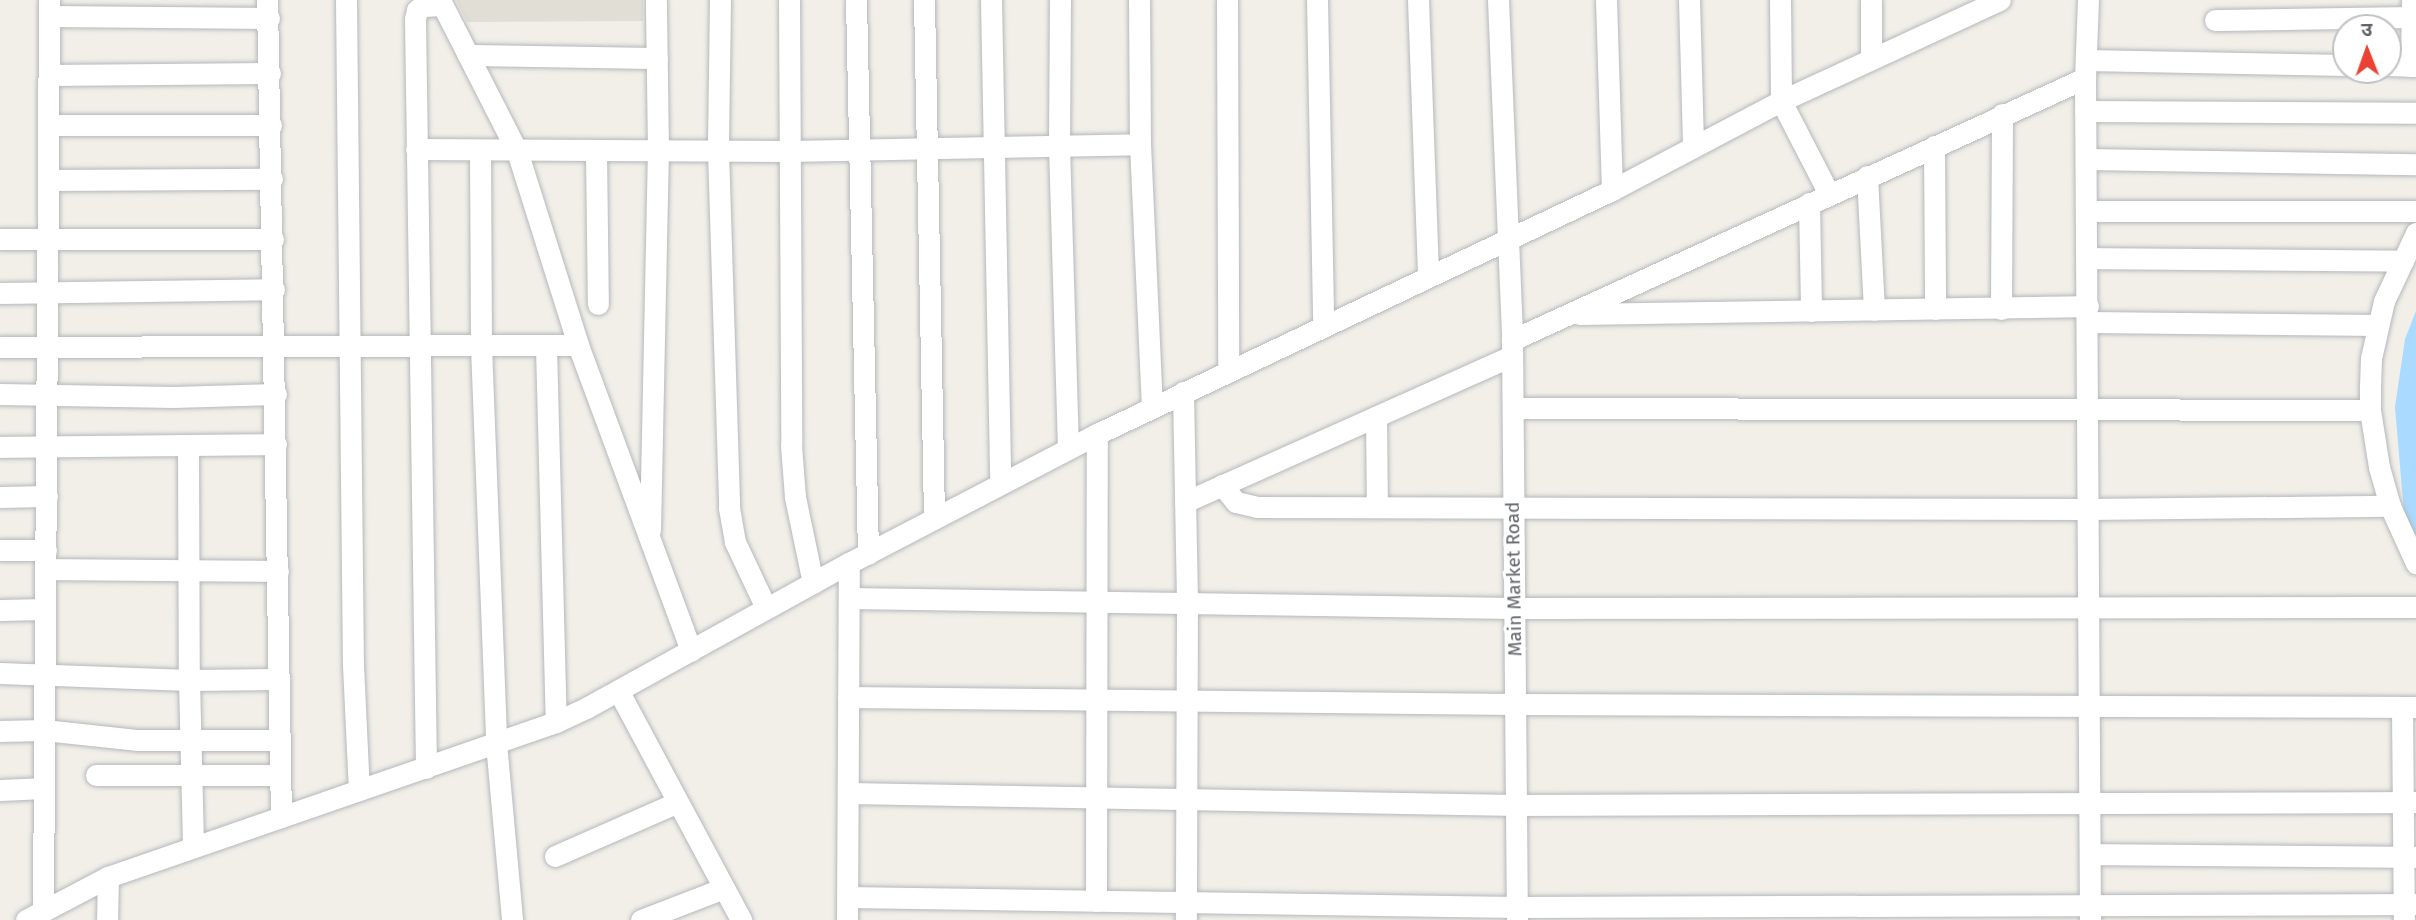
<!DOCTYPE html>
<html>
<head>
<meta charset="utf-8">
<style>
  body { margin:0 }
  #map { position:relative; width:2416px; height:920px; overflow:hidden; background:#f1efe8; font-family:"Fira Sans","Noto Sans Devanagari",sans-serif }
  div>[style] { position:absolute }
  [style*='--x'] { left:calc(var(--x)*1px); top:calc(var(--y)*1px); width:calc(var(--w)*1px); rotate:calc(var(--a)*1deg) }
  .education>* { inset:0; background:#e1ded6 }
  .water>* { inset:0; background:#aadaff }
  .roads { filter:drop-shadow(0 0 2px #b5b8bc) drop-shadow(0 0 2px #b5b8bc) }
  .minor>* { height:21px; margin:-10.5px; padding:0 10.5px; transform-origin:10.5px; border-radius:10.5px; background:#fff }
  span { translate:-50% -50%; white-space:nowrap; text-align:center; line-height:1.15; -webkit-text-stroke:6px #fff; paint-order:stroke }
  .street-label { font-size:19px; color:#5f6368 }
  .north { position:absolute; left:2332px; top:14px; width:70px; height:70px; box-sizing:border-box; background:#fff; border:2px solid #bfc1c3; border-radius:50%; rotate:359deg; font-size:19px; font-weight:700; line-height:28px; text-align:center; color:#5f6368 }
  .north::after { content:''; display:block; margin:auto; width:24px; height:32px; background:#ea4335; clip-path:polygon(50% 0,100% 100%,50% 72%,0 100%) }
</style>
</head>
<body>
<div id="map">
  <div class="education">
    <i style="clip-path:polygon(456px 0,643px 0,643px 21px,467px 22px)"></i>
  </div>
  <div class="water">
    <i style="clip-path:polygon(2416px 311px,2416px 536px,2404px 513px,2395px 407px,2405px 339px)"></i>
  </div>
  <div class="roads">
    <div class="minor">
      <i style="--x:267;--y:0;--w:817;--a:89.02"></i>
      <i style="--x:346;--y:0;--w:665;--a:89.4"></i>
      <i style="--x:353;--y:665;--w:125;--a:87.3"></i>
      <i style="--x:440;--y:0;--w:169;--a:63"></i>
      <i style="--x:517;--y:151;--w:203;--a:72.5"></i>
      <i style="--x:578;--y:345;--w:326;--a:69.7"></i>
      <i style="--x:720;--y:0;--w:151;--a:90.8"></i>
      <i style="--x:718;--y:151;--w:357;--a:88.2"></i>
      <i style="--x:729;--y:508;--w:35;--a:80"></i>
      <i style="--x:735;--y:542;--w:73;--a:64.8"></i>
      <i style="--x:789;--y:0;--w:445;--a:89.7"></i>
      <i style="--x:791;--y:445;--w:52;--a:85.6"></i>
      <i style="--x:795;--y:497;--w:88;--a:78.2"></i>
      <i style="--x:856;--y:0;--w:554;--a:88.76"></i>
      <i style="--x:924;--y:0;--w:518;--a:88.89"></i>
      <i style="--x:991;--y:0;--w:483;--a:88.9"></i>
      <i style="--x:1060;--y:0;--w:146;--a:90.4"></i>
      <i style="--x:1059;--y:146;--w:303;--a:88.3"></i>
      <i style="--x:1139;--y:0;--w:144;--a:89.6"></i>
      <i style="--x:1140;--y:144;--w:264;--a:87.4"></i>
      <i style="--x:1227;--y:0;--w:370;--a:89.8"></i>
      <i style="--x:1317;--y:0;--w:325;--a:88.9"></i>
      <i style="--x:1418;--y:0;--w:275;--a:87.9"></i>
      <i style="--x:1498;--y:0;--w:340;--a:87.6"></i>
      <i style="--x:1512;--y:340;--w:580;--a:89.51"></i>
      <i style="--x:1606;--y:0;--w:190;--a:88.2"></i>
      <i style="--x:1689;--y:0;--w:147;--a:88.4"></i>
      <i style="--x:1780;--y:0;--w:101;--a:89.4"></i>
      <i style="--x:1781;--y:101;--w:105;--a:62.7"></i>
      <i style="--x:1871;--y:0;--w:59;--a:90"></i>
      <i style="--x:2088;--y:0;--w:78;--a:92.2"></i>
      <i style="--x:2085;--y:78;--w:842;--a:89.66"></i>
      <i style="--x:49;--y:16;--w:220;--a:0.5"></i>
      <i style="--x:2215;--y:20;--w:201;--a:-0.9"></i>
      <i style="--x:468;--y:55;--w:189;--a:0.9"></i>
      <i style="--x:2086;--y:60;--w:260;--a:1.1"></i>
      <i style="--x:2388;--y:65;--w:28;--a:2"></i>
      <i style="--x:2411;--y:66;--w:66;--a:-89.1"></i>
      <i style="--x:49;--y:75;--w:221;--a:-0.5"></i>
      <i style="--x:2085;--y:111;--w:331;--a:0.3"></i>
      <i style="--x:49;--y:125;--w:222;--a:0"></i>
      <i style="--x:1934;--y:146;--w:163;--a:89.6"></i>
      <i style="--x:416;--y:149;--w:374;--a:0.3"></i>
      <i style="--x:790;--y:151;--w:350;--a:-1.1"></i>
      <i style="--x:480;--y:150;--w:196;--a:89.7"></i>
      <i style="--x:481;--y:346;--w:397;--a:87.8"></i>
      <i style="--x:496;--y:743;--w:178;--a:84.8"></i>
      <i style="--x:596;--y:151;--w:153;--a:89.3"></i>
      <i style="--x:2086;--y:159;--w:330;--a:0.9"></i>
      <i style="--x:1867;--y:176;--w:134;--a:87"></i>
      <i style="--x:49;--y:180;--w:223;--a:-0.3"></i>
      <i style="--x:1809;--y:203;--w:108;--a:88.9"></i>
      <i style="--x:2087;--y:211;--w:329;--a:0"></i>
      <i style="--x:2416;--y:233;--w:75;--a:115.2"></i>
      <i style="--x:2384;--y:301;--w:58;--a:102.8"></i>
      <i style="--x:2371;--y:358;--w:30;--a:92"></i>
      <i style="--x:2370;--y:388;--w:22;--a:90"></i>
      <i style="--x:2370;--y:410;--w:58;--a:81"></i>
      <i style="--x:2379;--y:467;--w:41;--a:74.2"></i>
      <i style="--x:2390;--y:506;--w:63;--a:65.5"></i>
      <i style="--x:0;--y:239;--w:273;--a:0"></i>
      <i style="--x:2087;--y:258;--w:316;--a:0.5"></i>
      <i style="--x:0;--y:293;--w:274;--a:-0.8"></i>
      <i style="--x:2001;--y:309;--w:195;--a:-89.7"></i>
      <i style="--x:1579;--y:314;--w:509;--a:-0.9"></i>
      <i style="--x:2088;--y:322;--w:290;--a:0.6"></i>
      <i style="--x:1512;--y:340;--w:630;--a:-24.57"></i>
      <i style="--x:0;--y:347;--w:578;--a:-0.2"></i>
      <i style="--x:546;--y:347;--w:375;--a:88.5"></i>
      <i style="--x:1183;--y:392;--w:211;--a:88.9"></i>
      <i style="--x:1187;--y:603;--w:317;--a:90.2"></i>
      <i style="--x:0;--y:394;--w:173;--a:1"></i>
      <i style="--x:173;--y:397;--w:103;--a:-1.7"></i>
      <i style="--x:1513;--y:408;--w:857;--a:0.13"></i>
      <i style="--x:1376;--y:417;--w:90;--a:89.4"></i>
      <i style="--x:188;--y:445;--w:235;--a:89.8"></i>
      <i style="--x:189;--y:680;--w:167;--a:88.6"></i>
      <i style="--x:0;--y:447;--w:276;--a:-0.6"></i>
      <i style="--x:1222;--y:485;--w:22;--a:51"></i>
      <i style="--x:1236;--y:502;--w:22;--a:13"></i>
      <i style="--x:1257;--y:507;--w:831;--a:0.14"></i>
      <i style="--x:2088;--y:509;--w:302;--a:-0.6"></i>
      <i style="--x:0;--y:497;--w:47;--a:-1.2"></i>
      <i style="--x:1185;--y:502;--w:358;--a:-24.1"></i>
      <i style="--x:650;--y:530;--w:379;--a:-88.8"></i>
      <i style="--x:658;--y:151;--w:151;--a:-90.8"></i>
      <i style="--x:0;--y:550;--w:46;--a:0"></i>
      <i style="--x:46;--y:569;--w:232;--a:0.5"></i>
      <i style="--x:849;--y:598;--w:665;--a:0.86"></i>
      <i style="--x:1514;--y:608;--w:902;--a:-0.06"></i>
      <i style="--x:0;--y:610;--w:45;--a:-1.3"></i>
      <i style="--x:0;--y:673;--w:189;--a:2.1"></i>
      <i style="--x:189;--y:680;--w:90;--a:-0.6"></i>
      <i style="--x:619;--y:692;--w:259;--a:61.8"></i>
      <i style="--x:848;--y:697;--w:667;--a:0.6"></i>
      <i style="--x:1515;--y:704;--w:901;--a:0.19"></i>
      <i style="--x:2402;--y:707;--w:213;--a:89.5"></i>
      <i style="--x:0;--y:731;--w:44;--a:-1.3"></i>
      <i style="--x:44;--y:730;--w:95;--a:6.1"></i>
      <i style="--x:138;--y:740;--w:142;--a:0"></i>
      <i style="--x:426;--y:768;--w:749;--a:-90.84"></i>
      <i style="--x:415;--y:19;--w:9;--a:-77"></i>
      <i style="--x:417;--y:10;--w:7;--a:-34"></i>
      <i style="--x:423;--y:6;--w:19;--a:-3"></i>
      <i style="--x:96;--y:775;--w:184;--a:0"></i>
      <i style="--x:0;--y:790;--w:44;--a:-2.6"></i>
      <i style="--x:848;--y:793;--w:668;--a:1.03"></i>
      <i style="--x:1516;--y:805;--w:900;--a:-0.19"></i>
      <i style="--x:2090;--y:854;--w:326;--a:0.5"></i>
      <i style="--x:555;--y:856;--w:134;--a:-23.7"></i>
      <i style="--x:847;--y:897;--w:670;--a:0.86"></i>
      <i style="--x:1517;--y:907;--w:899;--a:-0.19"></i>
      <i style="--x:1096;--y:901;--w:467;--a:-89.9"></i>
      <i style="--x:43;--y:910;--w:910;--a:-89.62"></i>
      <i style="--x:26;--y:920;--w:93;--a:-27.7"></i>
      <i style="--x:108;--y:877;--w:474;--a:-19.1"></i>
      <i style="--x:556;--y:722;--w:33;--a:-25"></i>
      <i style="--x:586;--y:708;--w:300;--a:-28.9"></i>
      <i style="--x:849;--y:563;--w:280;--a:-27.5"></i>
      <i style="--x:1097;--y:434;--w:570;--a:-25.35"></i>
      <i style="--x:1612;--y:190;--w:191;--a:-27.8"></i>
      <i style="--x:1781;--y:101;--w:241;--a:-24.8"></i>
      <i style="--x:107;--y:920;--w:43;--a:-88.7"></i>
      <i style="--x:641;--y:920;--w:89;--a:-21.1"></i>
      <i style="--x:847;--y:920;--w:357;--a:-89.7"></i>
    </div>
  </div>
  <div class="street-label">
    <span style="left:1514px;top:579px;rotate:-91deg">Main Market Road</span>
  </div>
  <div class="north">उ</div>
</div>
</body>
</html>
